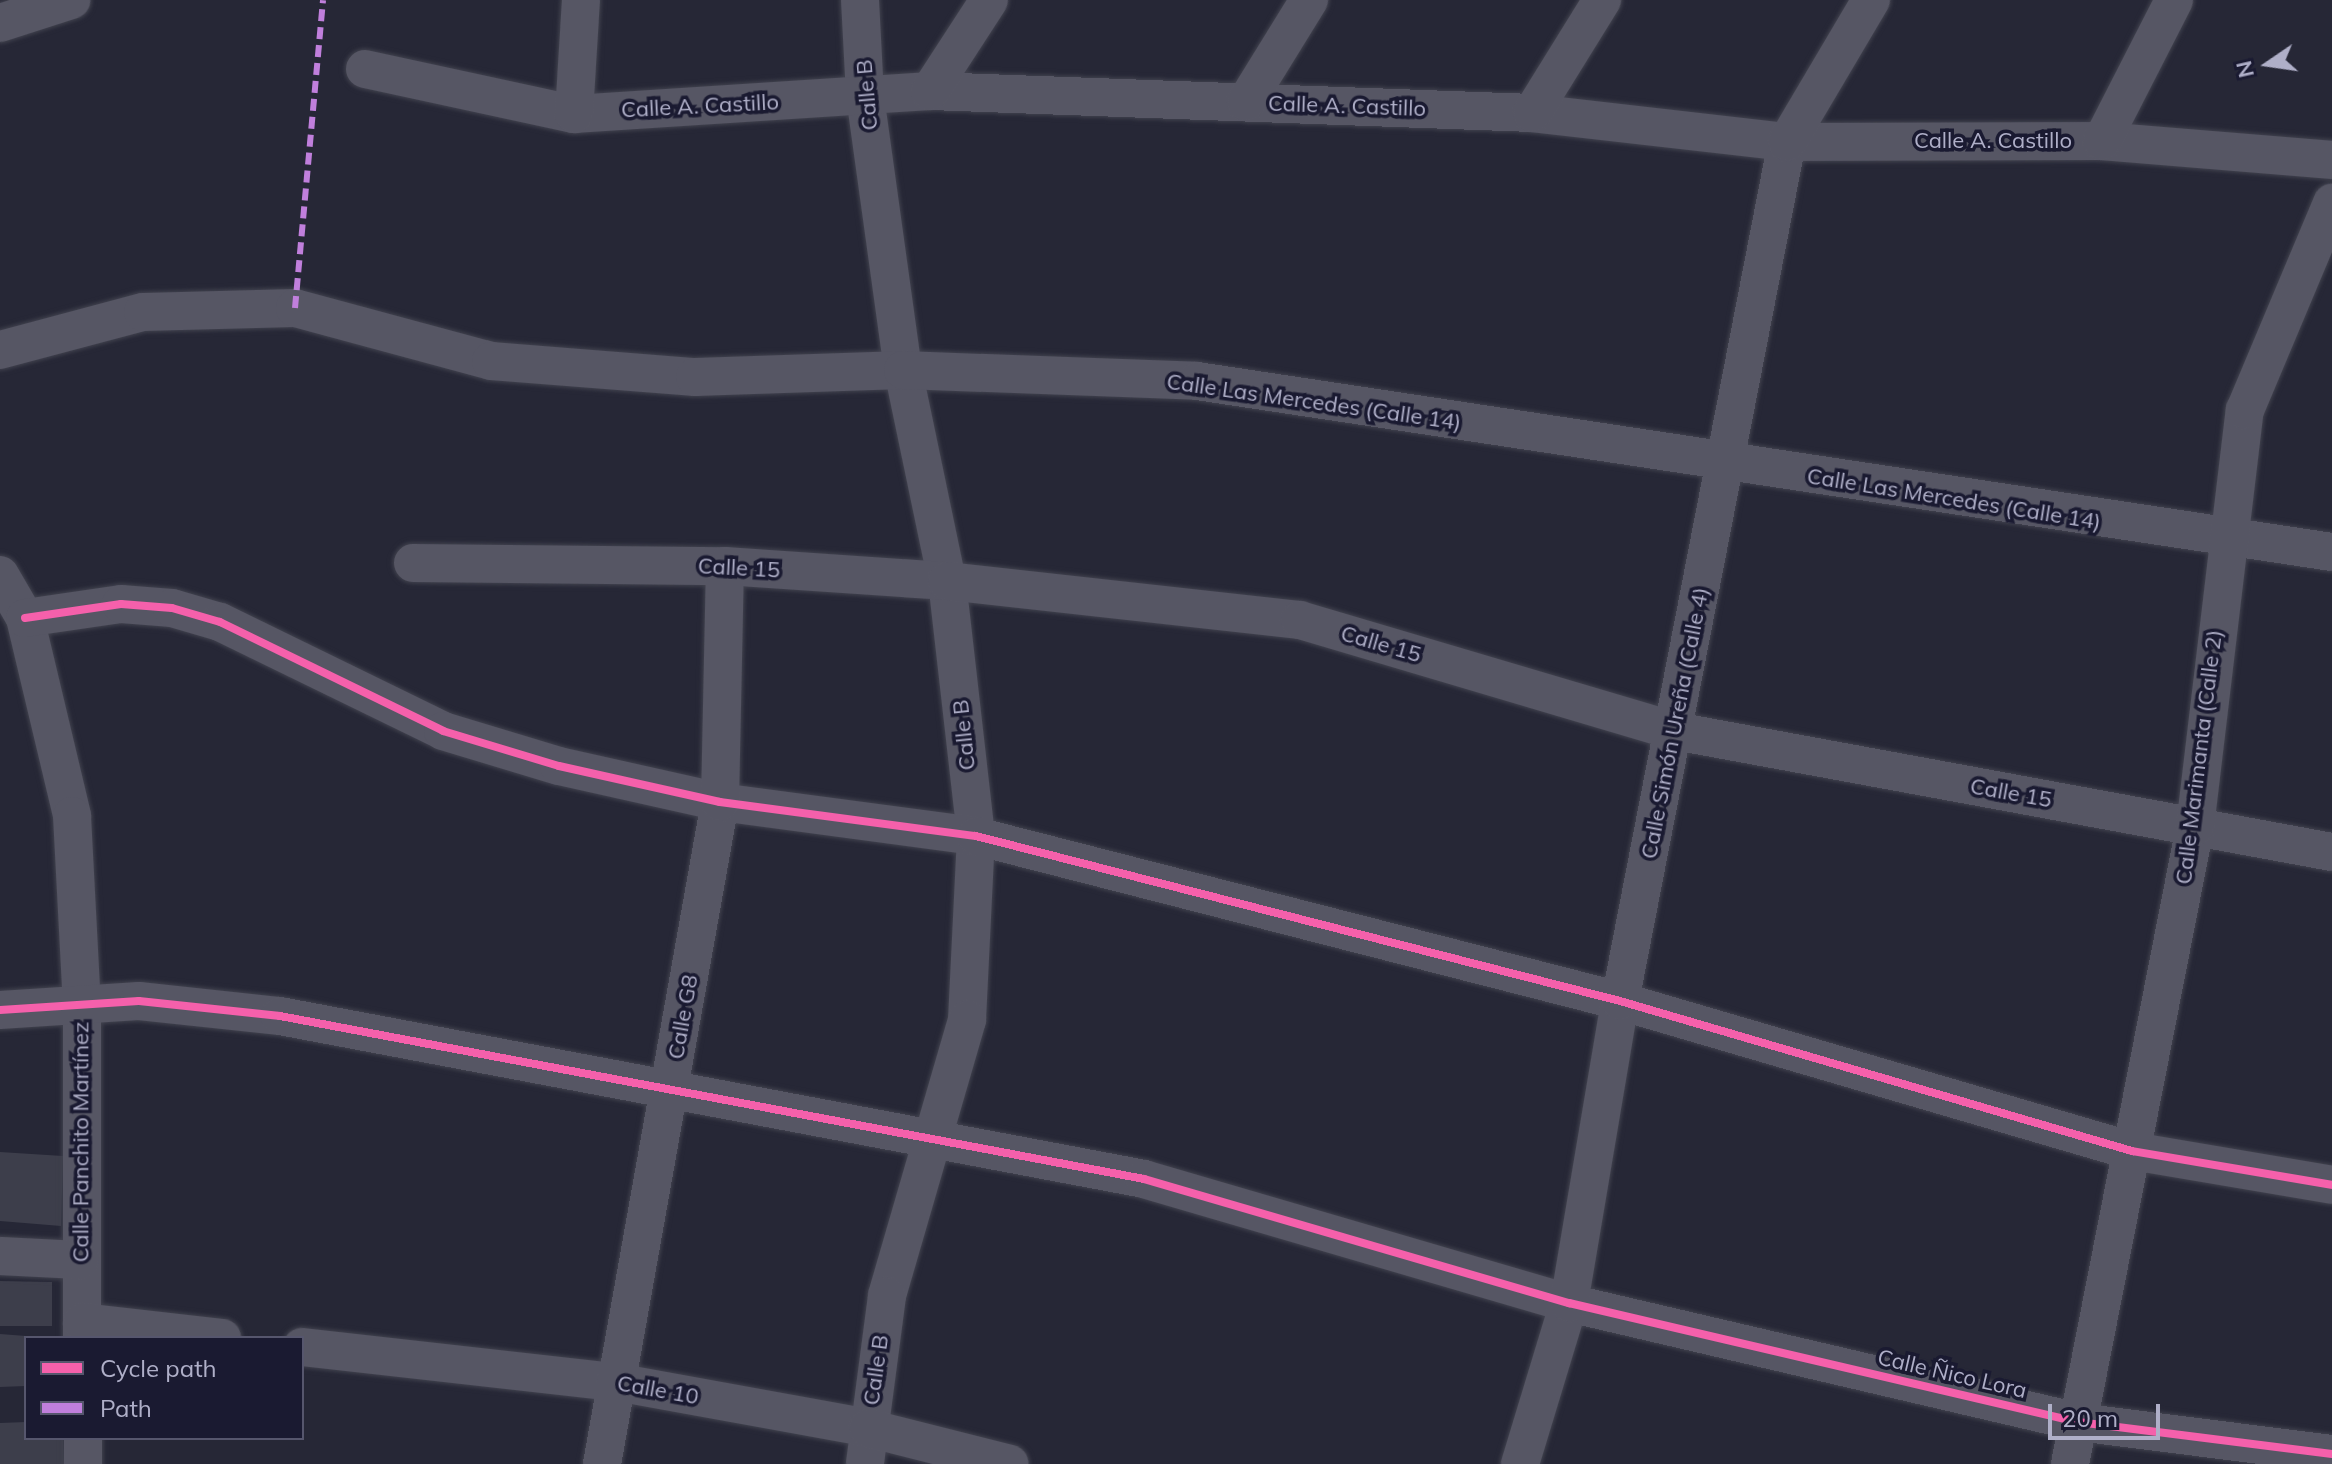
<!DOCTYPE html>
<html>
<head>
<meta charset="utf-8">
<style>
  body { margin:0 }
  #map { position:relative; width:2332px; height:1464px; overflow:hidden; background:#262736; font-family:Mulish,sans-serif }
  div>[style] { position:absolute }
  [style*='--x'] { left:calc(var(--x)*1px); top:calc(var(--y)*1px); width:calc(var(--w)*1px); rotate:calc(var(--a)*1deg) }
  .building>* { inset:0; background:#3d3e4b }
  .roads { filter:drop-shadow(0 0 2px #41424e) drop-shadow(0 0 2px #41424e) }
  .minor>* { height:38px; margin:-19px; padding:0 19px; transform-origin:19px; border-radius:19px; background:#565664 }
  .quiet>* { height:6px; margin-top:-3px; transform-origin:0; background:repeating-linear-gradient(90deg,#c07fdc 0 12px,transparent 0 18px) }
  .cycleway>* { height:8px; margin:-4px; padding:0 4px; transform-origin:4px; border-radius:4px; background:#f560ab }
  span { translate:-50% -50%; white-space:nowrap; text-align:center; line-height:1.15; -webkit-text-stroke:7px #1a1a31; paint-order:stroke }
  .street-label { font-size:22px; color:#afafc8 }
  .legend { position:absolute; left:24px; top:1336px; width:280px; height:104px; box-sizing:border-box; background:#1a1a31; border:2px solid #56566d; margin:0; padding:10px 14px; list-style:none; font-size:24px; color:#afafc8 }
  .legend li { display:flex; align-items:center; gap:16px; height:40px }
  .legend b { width:40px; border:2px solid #56566d }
  .north { position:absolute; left:2228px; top:24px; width:80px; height:80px; -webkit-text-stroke:6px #1a1a31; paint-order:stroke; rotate:257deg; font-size:22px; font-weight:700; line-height:32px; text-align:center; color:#afafc8 }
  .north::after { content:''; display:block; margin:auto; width:28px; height:36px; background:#afafc8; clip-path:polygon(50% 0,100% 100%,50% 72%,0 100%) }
  .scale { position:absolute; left:2048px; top:1404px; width:112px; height:36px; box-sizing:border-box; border:4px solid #afafc8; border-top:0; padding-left:10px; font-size:24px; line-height:28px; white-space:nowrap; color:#afafc8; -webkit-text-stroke:6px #1a1a31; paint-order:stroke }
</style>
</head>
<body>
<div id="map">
  <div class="building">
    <i style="clip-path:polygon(0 1152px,63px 1156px,61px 1226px,0 1221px)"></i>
    <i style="clip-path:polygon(0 1281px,52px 1282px,52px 1326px,0 1326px)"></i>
    <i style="clip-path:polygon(0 1334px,26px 1336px,26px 1386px,0 1387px)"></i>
    <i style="clip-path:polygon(26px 1422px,26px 1438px,63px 1438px,64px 1464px,0 1464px,0 1423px)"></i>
  </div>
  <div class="roads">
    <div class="minor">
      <i style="--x:860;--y:0;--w:96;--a:87"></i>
      <i style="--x:865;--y:96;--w:277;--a:82.1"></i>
      <i style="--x:903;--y:370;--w:216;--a:78.2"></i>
      <i style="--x:947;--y:581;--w:257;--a:83.5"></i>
      <i style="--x:976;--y:836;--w:184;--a:92.8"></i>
      <i style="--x:967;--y:1020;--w:287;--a:106.2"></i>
      <i style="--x:887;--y:1296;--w:169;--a:97.5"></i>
      <i style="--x:0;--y:23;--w:75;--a:-17.9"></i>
      <i style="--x:365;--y:69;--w:214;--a:12.2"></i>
      <i style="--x:574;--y:114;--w:357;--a:-3.7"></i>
      <i style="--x:930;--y:91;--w:602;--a:2.09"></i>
      <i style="--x:1532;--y:113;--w:257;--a:6.5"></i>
      <i style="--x:1787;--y:142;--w:315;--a:-0.2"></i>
      <i style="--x:2102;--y:141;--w:231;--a:4.7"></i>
      <i style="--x:930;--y:91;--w:108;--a:-57"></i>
      <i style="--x:1246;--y:102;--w:120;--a:-58.3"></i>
      <i style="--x:1532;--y:113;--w:133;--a:-58.2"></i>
      <i style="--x:574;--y:114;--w:114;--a:-86.5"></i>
      <i style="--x:2102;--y:141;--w:158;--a:-62.9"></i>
      <i style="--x:0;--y:350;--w:148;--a:-14.9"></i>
      <i style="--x:143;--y:312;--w:152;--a:-1.5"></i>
      <i style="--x:295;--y:308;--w:203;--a:15.1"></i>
      <i style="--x:491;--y:361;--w:205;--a:4.5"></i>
      <i style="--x:695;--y:377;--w:208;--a:-1.9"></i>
      <i style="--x:903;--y:370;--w:294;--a:2.1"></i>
      <i style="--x:1197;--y:381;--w:1148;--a:8.57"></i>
      <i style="--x:413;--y:563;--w:312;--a:0.6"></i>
      <i style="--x:725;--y:566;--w:223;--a:3.9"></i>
      <i style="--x:947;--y:581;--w:355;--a:6.3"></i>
      <i style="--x:1300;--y:620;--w:391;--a:16.5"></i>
      <i style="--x:1675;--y:731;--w:668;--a:10.44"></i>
      <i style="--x:0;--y:575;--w:50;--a:59.8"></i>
      <i style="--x:25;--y:618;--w:204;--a:76.6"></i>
      <i style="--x:72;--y:816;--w:192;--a:87"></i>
      <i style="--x:82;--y:1008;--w:330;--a:90"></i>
      <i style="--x:25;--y:618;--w:97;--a:-8.3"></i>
      <i style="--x:121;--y:604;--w:51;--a:4.5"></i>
      <i style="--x:172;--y:608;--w:50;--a:16.3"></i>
      <i style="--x:220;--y:622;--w:248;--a:26"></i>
      <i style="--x:443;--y:731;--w:121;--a:16.8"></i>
      <i style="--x:559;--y:766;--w:165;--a:12.6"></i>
      <i style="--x:720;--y:802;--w:258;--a:7.6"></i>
      <i style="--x:976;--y:836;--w:665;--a:14.37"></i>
      <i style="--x:1620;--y:1001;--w:534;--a:16.33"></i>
      <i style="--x:2132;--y:1151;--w:203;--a:9.6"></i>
      <i style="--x:0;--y:1010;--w:139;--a:-3.7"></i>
      <i style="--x:139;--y:1001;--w:142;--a:6.1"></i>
      <i style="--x:280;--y:1016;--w:879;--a:10.68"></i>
      <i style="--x:1144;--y:1179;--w:443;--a:16.3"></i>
      <i style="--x:1569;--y:1303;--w:523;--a:13.16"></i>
      <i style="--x:2078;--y:1422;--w:256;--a:7.2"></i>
      <i style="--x:0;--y:1256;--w:80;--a:2.9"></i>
      <i style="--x:82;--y:1322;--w:141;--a:6.5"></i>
      <i style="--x:302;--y:1347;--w:316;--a:6.4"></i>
      <i style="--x:616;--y:1382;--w:256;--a:10.3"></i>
      <i style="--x:868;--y:1428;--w:146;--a:14.2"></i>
      <i style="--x:83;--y:1438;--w:26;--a:90"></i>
      <i style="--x:602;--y:1464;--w:672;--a:-79.89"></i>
      <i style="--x:720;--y:802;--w:236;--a:-88.8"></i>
      <i style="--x:1520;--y:1464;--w:168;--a:-73.1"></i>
      <i style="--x:1569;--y:1303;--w:306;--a:-80.4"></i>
      <i style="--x:1620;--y:1001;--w:875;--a:-79"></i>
      <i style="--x:1787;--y:142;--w:165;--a:-59.4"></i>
      <i style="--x:2070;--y:1464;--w:649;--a:-78.9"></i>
      <i style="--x:2195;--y:827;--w:420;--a:-83.2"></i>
      <i style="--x:2245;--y:410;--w:225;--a:-67.2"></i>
    </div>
  </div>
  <div class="quiet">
    <i style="--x:295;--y:308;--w:309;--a:-84.8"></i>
  </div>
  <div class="cycleway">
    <i style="--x:25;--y:618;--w:97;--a:-8.3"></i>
    <i style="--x:121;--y:604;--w:51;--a:4.5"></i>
    <i style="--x:172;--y:608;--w:50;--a:16.3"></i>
    <i style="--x:220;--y:622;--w:248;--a:26"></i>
    <i style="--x:443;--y:731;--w:121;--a:16.8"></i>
    <i style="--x:559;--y:766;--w:165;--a:12.6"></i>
    <i style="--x:720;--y:802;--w:258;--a:7.6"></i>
    <i style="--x:976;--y:836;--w:665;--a:14.37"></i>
    <i style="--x:1620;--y:1001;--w:534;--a:16.33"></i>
    <i style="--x:2132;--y:1151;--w:203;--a:9.6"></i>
    <i style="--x:0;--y:1010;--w:139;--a:-3.7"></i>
    <i style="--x:139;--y:1001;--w:142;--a:6.1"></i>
    <i style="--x:280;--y:1016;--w:879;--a:10.68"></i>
    <i style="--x:1144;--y:1179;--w:443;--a:16.3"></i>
    <i style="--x:1569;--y:1303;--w:523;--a:13.16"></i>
    <i style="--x:2078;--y:1422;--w:256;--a:7.2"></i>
  </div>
  <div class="street-label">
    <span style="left:867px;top:95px;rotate:-95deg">Calle B</span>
    <span style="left:700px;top:106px;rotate:-3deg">Calle A. Castillo</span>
    <span style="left:1347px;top:106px;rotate:2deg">Calle A. Castillo</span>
    <span style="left:1993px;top:141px">Calle A. Castillo</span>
    <span style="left:1314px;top:402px;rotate:8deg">Calle Las Mercedes (Calle 14)</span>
    <span style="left:1954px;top:499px;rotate:9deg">Calle Las Mercedes (Calle 14)</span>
    <span style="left:739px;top:568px;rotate:3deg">Calle 15</span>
    <span style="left:1381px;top:644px;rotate:16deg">Calle 15</span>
    <span style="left:1675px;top:723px;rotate:-79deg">Calle Simón Ureña (Calle 4)</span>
    <span style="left:964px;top:735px;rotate:-96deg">Calle B</span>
    <span style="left:2199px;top:757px;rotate:-83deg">Calle Marimanta (Calle 2)</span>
    <span style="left:2011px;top:793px;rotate:10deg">Calle 15</span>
    <span style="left:683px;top:1017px;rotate:-80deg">Calle G8</span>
    <span style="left:81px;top:1142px;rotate:-90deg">Calle Panchito Martínez</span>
    <span style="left:876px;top:1370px;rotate:-82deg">Calle B</span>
    <span style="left:1952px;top:1374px;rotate:13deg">Calle Ñico Lora</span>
    <span style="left:658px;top:1390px;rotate:10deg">Calle 10</span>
  </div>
  <ul class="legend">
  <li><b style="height:10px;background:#f560ab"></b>Cycle path</li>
  <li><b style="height:10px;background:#c07fdc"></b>Path</li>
  </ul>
  <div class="north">N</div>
  <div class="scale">20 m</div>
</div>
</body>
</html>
